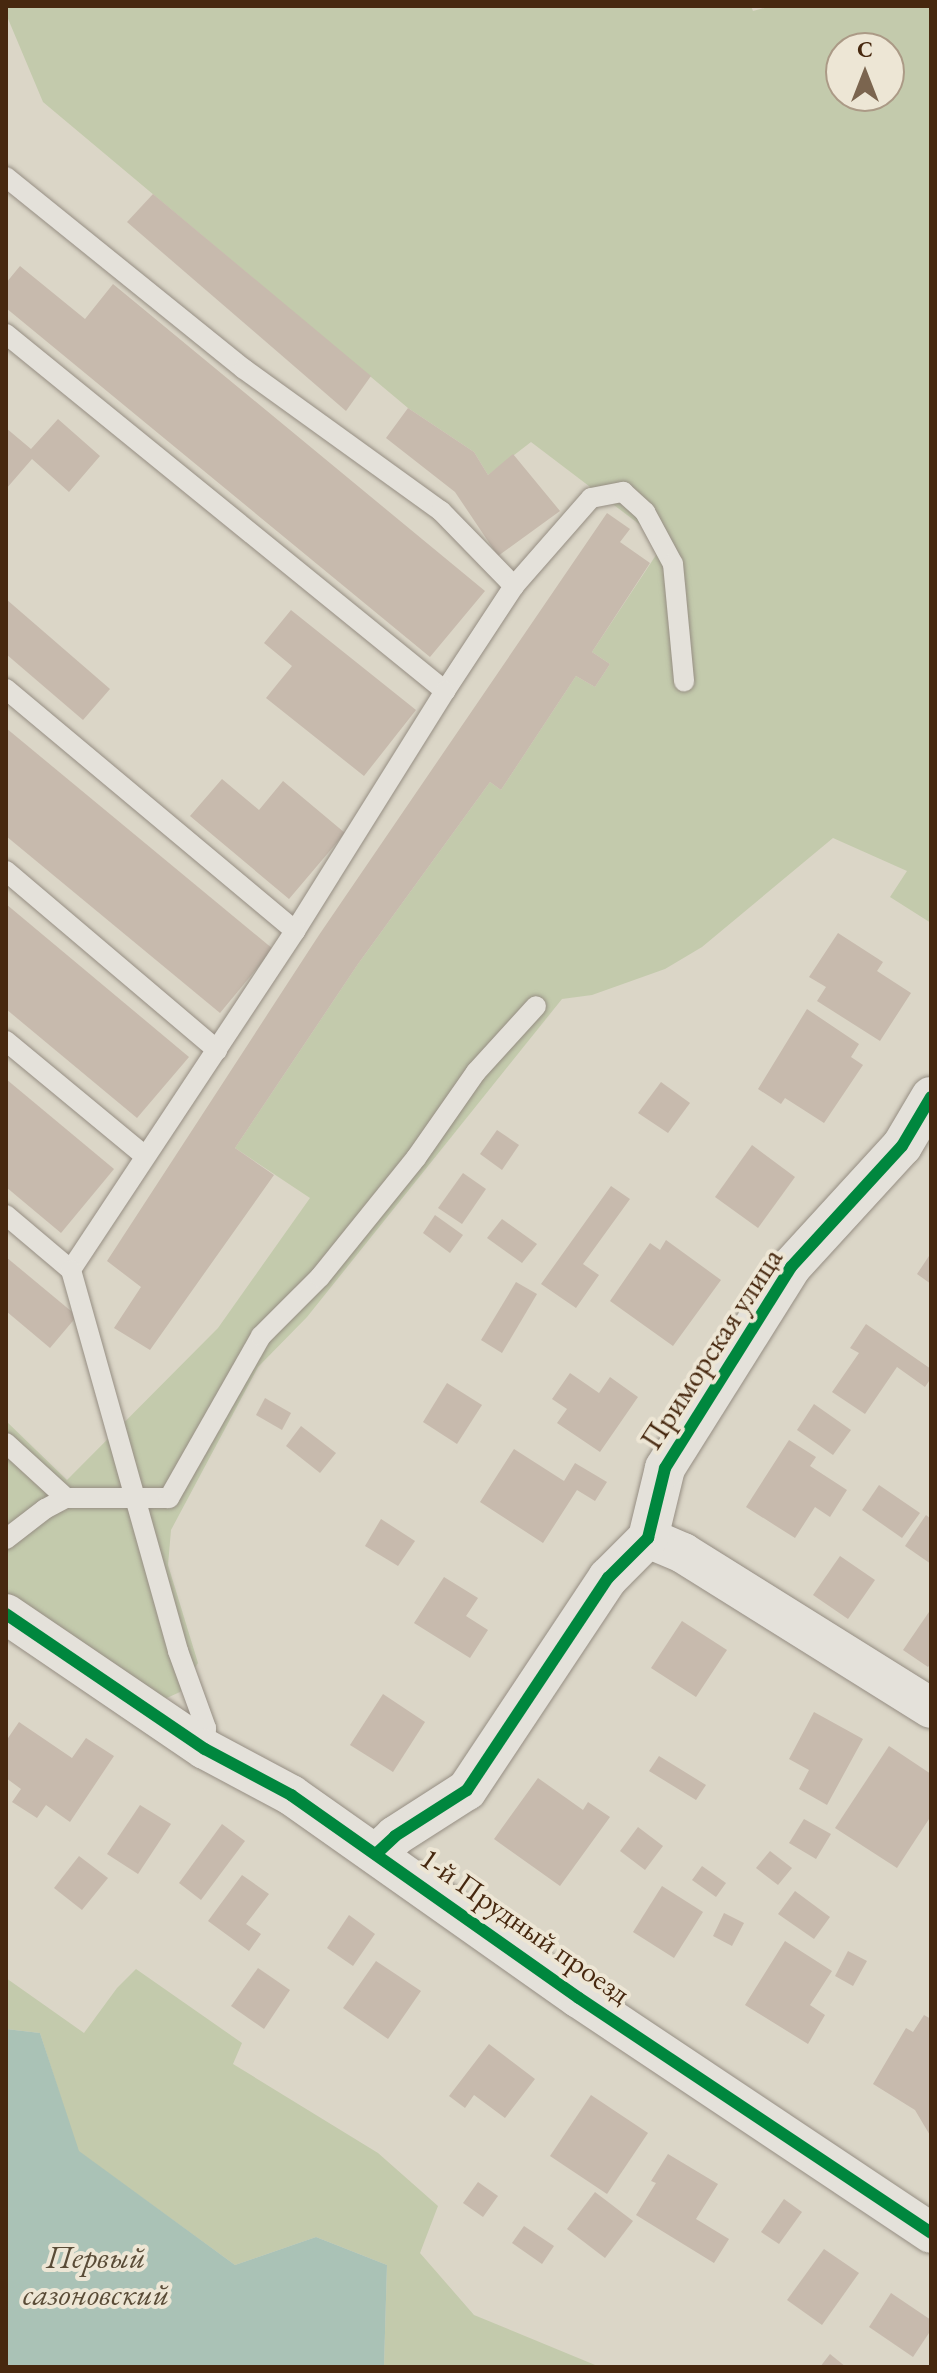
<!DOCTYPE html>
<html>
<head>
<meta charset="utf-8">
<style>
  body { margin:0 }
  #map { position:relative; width:937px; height:2373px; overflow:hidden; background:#dbd6c7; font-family:"EB Garamond",serif }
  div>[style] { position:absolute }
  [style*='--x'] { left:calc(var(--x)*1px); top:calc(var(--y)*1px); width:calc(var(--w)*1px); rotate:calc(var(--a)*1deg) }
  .green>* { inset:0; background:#c3caac }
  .water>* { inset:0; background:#aac2b6 }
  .building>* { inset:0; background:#c7baad }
  .roads { filter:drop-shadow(0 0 2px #968e83) drop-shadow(0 0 2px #968e83) }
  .service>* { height:20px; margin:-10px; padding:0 10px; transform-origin:10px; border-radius:10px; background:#e4e1da }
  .minor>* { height:40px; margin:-20px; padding:0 20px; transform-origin:20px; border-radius:20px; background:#e4e1da }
  .cycleway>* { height:12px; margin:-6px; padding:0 6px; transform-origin:6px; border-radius:6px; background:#00873e }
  span { translate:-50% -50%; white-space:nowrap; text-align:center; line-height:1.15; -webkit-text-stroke:8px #ede6d5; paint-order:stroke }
  .street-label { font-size:30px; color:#47280f }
  .water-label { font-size:32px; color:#5a4c37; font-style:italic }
  .frame { position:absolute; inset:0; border:8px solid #47280f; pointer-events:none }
  .north { position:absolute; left:825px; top:32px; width:80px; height:80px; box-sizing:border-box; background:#ede6d5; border:2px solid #ab9a86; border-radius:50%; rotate:0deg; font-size:22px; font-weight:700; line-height:32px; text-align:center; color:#47280f }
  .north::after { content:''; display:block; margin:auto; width:28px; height:36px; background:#7b654f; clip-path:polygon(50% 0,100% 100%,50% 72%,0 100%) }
</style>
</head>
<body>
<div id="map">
  <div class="green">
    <i style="clip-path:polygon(evenodd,6px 6px,751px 6px,753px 11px,772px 6px,931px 6px,931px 923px,890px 897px,907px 871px,833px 838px,702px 947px,665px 969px,592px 995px,562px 999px,307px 1317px,258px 1367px,171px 1530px,168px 1565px,198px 1663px,180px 1692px,158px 1702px,6px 1599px,6px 1421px,67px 1480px,218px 1328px,310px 1198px,235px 1148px,358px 964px,490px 782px,501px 790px,576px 676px,595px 687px,610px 664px,592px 652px,664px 543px,531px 442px,488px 475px,474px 452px,408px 408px,43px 102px,6px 14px,6px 6px,841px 48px,889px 48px,889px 96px,841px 96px,841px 48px)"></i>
    <i style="clip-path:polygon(136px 1969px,242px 2043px,233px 2064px,378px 2153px,438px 2206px,420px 2253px,474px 2315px,600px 2367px,384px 2367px,387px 2265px,316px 2237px,235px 2265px,78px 2151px,40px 2033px,6px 2029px,6px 1978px,84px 2033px,117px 1988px)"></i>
  </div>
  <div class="water">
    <i style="clip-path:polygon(6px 2029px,40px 2033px,79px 2151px,235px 2265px,316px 2237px,387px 2265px,384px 2367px,6px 2367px)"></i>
  </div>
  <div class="building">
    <i style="clip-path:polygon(153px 194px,371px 376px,346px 411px,127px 222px)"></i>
    <i style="clip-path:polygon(20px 266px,85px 319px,113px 284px,485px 591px,430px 657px,6px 308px,6px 283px)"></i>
    <i style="clip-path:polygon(408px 408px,474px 452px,488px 475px,513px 454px,560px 511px,498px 556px,455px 492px,386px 438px)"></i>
    <i style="clip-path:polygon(58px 419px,100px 456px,69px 492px,32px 459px,6px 489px,6px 428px,31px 449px)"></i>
    <i style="clip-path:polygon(607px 513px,630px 529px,620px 542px,650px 563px,592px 652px,610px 664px,595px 687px,576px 676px,501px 790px,490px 782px,358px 964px,235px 1148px,274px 1175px,150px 1350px,114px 1328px,141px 1287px,107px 1261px,319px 935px)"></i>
    <i style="clip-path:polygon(6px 599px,110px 689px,83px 720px,6px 654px)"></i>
    <i style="clip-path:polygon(291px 610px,416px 710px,364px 776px,266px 698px,292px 666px,264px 643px)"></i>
    <i style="clip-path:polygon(6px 728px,273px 949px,220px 1013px,6px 836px)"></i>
    <i style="clip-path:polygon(222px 779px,259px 810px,283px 781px,345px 833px,289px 899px,190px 816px)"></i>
    <i style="clip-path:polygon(6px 904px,189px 1057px,137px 1118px,6px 1009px)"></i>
    <i style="clip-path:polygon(838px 933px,883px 962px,877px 971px,911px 993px,880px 1041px,817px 1001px,826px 987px,809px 977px)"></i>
    <i style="clip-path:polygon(807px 1009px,859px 1044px,851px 1057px,863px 1065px,824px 1123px,785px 1098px,781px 1104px,758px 1089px)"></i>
    <i style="clip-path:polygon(6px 1079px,114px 1169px,61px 1233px,6px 1187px)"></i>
    <i style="clip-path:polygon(661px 1082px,690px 1103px,668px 1133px,638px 1113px)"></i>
    <i style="clip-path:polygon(497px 1130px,519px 1145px,502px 1170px,480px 1154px)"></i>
    <i style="clip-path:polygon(752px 1145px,795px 1177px,758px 1228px,715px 1197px)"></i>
    <i style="clip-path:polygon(463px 1173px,486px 1189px,462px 1224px,438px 1208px)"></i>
    <i style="clip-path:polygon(611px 1186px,630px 1199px,583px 1264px,599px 1275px,576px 1308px,541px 1284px)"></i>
    <i style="clip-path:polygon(435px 1215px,463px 1235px,450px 1253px,423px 1233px)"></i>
    <i style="clip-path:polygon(502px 1219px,537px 1244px,522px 1263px,487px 1238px)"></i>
    <i style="clip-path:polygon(666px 1240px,721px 1280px,673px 1346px,610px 1301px,650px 1243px,660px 1250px)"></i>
    <i style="clip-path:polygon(931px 1253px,931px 1284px,917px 1274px)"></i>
    <i style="clip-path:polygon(6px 1257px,77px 1316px,50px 1348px,6px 1311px)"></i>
    <i style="clip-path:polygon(516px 1282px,537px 1294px,502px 1353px,481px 1340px)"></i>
    <i style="clip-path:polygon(866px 1324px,931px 1369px,931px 1378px,925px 1387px,897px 1367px,865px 1414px,832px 1392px,859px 1353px,850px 1348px)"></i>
    <i style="clip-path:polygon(570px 1373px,599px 1393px,610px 1377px,638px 1397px,600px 1452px,557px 1423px,567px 1409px,552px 1399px)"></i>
    <i style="clip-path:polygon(447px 1383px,482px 1405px,457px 1444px,423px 1422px)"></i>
    <i style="clip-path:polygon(265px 1398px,291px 1413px,282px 1430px,256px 1415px)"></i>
    <i style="clip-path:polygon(814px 1404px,851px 1430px,833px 1455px,797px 1430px)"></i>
    <i style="clip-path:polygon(301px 1426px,336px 1453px,320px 1473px,286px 1446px)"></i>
    <i style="clip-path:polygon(789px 1440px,816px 1457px,810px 1466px,847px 1490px,830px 1517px,815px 1507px,795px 1538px,746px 1507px)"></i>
    <i style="clip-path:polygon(514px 1449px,564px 1481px,575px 1463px,607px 1482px,595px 1501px,577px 1490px,543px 1543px,480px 1502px)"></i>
    <i style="clip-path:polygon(879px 1485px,920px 1513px,902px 1538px,862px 1510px)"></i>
    <i style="clip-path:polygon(926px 1515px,931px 1519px,931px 1564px,905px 1546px)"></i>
    <i style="clip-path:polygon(381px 1519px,415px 1541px,398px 1566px,365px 1546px)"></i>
    <i style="clip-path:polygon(840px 1556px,875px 1580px,848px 1619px,813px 1595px)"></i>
    <i style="clip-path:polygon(444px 1577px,478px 1598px,466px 1616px,488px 1630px,470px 1658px,414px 1623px)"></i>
    <i style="clip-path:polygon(931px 1609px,931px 1663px,928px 1667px,903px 1650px)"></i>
    <i style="clip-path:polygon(682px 1621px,727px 1650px,696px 1697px,651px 1668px)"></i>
    <i style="clip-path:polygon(383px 1694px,425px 1722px,393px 1772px,350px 1745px)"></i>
    <i style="clip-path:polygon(814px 1712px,863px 1739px,827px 1805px,799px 1789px,809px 1770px,789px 1759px)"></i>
    <i style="clip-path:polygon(19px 1722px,72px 1758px,86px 1738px,114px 1756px,70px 1822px,46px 1805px,37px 1818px,12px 1802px,21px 1789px,6px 1778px,6px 1741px)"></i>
    <i style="clip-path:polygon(889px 1746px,931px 1774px,931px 1816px,897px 1868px,835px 1828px)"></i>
    <i style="clip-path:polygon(659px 1756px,706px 1785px,696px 1800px,649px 1771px)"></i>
    <i style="clip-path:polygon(538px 1778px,583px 1810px,588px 1802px,610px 1817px,560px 1886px,494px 1839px)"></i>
    <i style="clip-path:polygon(140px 1805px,171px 1824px,138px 1874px,107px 1854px)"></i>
    <i style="clip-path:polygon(804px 1819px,831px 1834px,816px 1859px,789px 1843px)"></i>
    <i style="clip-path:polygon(222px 1824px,245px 1841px,201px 1900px,179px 1883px)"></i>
    <i style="clip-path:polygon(638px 1827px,663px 1846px,645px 1870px,620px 1851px)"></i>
    <i style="clip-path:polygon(770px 1851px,792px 1868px,778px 1885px,756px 1868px)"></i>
    <i style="clip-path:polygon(79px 1856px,108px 1878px,82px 1910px,54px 1888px)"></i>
    <i style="clip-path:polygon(702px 1866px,726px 1883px,716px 1897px,692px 1880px)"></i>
    <i style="clip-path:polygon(242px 1875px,269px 1894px,246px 1924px,261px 1934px,249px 1951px,208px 1921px)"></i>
    <i style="clip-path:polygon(662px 1886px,703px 1912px,674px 1958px,633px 1932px)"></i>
    <i style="clip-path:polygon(795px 1891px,830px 1917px,814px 1939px,778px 1914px)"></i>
    <i style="clip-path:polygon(724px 1913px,744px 1923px,732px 1946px,713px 1936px)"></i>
    <i style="clip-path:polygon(349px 1915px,375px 1934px,353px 1966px,327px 1948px)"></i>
    <i style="clip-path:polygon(785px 1941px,832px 1971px,810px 2005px,825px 2015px,808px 2044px,745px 2005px)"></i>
    <i style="clip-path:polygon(848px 1951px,867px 1961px,853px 1986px,835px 1976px)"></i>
    <i style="clip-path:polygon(376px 1961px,421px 1991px,388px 2039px,343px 2008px)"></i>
    <i style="clip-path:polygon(258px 1968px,290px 1990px,264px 2029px,231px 2006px)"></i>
    <i style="clip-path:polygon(924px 2015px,931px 2019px,931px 2137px,915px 2110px,873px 2084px,906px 2028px,913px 2032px)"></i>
    <i style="clip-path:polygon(489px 2044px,535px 2079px,505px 2118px,474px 2095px,465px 2108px,449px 2096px)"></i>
    <i style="clip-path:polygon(591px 2095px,648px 2133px,607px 2194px,550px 2156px)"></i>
    <i style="clip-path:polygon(668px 2154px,718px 2184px,696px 2219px,729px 2239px,714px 2263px,636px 2215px,656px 2183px,651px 2181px)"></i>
    <i style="clip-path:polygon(478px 2182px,498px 2196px,483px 2217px,463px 2203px)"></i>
    <i style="clip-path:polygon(595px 2192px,633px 2221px,605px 2258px,567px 2229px)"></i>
    <i style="clip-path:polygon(784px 2199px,802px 2212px,779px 2244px,761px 2232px)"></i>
    <i style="clip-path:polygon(524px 2226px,554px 2246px,542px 2264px,512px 2243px)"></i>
    <i style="clip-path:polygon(824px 2249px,859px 2273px,822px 2325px,787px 2300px)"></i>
    <i style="clip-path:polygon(891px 2293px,931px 2320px,931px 2330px,913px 2357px,869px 2327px)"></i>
    <i style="clip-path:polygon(830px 2354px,846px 2367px,820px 2367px)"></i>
  </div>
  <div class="roads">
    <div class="service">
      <i style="--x:6;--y:177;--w:306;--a:38.9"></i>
      <i style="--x:244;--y:369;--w:243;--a:35.8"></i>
      <i style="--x:441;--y:511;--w:105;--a:45.8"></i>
      <i style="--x:514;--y:586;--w:126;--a:123.3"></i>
      <i style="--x:6;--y:334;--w:566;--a:39.12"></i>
      <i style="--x:445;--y:691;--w:283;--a:122"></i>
      <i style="--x:295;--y:931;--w:406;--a:123.5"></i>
      <i style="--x:514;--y:586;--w:117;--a:-48.8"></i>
      <i style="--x:591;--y:498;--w:33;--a:-11"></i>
      <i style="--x:623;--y:492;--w:30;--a:42"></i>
      <i style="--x:645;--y:512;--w:59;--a:61.7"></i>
      <i style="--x:673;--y:564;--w:118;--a:84.6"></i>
      <i style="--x:6;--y:689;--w:377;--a:39.9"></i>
      <i style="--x:6;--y:871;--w:277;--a:40.3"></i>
      <i style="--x:6;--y:1041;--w:180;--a:39.6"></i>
      <i style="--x:6;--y:1215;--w:85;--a:40.2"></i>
      <i style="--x:71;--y:1270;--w:396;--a:74.3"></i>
      <i style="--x:178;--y:1651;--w:82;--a:70"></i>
      <i style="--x:206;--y:1728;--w:21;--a:93"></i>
      <i style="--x:6;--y:1443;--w:81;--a:42.5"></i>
      <i style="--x:66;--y:1498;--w:103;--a:0"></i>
      <i style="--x:169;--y:1498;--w:186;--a:-60.4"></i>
      <i style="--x:261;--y:1336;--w:83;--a:-45"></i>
      <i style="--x:320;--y:1277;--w:153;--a:-51.1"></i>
      <i style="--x:416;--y:1158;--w:105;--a:-55.1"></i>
      <i style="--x:476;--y:1072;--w:89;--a:-47.7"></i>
      <i style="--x:6;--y:1539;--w:49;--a:-37.6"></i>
      <i style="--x:45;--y:1509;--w:24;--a:-28"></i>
    </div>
    <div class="minor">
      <i style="--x:648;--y:1538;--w:38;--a:23"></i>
      <i style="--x:683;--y:1553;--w:292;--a:32"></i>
      <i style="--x:6;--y:1614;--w:240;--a:34.2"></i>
      <i style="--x:205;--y:1749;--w:98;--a:28.1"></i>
      <i style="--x:291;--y:1795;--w:352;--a:35.2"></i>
      <i style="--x:579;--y:1998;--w:423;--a:33.7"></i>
      <i style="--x:376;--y:1854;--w:26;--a:-43"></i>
      <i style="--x:395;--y:1836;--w:85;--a:-32.6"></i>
      <i style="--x:467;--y:1790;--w:255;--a:-56.4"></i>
      <i style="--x:608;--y:1578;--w:57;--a:-45"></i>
      <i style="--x:648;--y:1538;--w:72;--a:-76.3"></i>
      <i style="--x:665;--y:1468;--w:237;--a:-57.9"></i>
      <i style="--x:791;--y:1267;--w:164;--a:-47.5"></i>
      <i style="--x:902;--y:1146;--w:57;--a:-59.4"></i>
    </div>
  </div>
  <div class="cycleway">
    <i style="--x:6;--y:1614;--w:240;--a:34.2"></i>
    <i style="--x:205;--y:1749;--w:98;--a:28.1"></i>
    <i style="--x:291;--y:1795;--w:352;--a:35.2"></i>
    <i style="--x:579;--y:1998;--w:423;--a:33.7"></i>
    <i style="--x:376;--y:1854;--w:26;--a:-43"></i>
    <i style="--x:395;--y:1836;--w:85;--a:-32.6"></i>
    <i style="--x:467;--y:1790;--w:255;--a:-56.4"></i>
    <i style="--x:608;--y:1578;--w:57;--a:-45"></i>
    <i style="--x:648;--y:1538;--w:72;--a:-76.3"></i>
    <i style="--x:665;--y:1468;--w:237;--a:-57.9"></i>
    <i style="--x:791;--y:1267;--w:164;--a:-47.5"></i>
    <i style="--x:902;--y:1146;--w:57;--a:-59.4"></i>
  </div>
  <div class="street-label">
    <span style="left:712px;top:1349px;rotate:-57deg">Приморская улица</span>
    <span style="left:525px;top:1926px;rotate:35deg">1-й Прудный проезд</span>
  </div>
  <div class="water-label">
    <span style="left:96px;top:2276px">Первый<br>сазоновский</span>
  </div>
  <div class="frame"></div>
  <div class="north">С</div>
</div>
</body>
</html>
